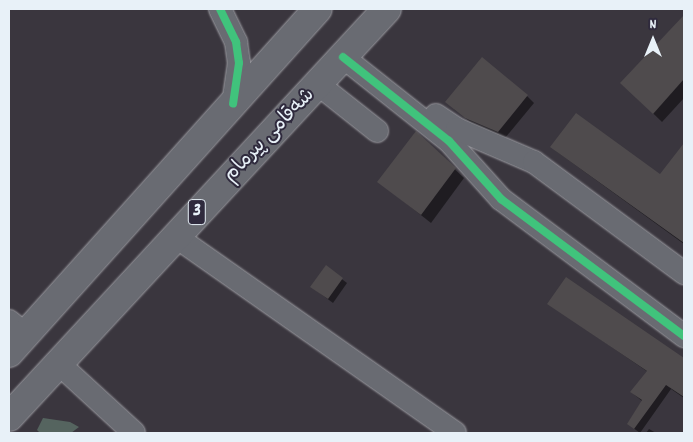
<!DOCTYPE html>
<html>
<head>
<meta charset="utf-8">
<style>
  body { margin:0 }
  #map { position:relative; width:693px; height:442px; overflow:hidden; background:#3a363e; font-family:Dekko,"Playpen Sans Arabic",sans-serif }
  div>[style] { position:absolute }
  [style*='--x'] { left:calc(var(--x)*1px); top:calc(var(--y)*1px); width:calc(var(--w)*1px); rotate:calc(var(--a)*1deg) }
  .green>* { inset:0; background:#55645f }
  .shadow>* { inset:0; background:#0007 }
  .building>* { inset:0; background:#4f4b4d }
  .roads { filter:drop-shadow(0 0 1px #9c9ca2) drop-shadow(0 0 1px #9c9ca2) }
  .minor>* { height:22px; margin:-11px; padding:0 11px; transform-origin:11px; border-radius:11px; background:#696b72 }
  .highway>* { height:28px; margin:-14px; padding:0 14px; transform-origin:14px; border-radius:14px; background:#696b72 }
  .cycleway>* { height:8px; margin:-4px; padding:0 4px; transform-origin:4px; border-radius:4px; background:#40c37c }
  span { translate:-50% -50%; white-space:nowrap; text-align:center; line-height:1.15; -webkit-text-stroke:4px #2f2a3d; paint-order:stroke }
  .shield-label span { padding:1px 4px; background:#2f2a3d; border:1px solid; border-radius:4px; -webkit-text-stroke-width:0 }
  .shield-label { font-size:19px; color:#e8f1f8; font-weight:700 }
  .street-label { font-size:20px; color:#e8f1f8 }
  .frame { position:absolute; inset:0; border:10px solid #e8f1f8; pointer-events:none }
  .north { position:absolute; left:628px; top:15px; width:50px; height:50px; -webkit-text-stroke:4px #2f2a3d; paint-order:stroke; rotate:0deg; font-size:14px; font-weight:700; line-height:20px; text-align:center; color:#e8f1f8 }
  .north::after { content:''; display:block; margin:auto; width:18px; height:22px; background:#e8f1f8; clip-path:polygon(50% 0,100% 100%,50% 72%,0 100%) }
</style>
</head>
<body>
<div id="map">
  <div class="green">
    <i style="clip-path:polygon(43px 418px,70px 422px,79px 427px,71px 433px,40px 433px,37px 430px)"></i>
  </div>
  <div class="shadow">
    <i style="clip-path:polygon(684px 17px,684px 98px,662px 122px,622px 83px)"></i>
    <i style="clip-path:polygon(527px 96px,534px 103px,505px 138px,474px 125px,454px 109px)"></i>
    <i style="clip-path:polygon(416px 133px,464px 178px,431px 223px,379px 182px)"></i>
    <i style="clip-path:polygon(684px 145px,684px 244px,556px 151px,660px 176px)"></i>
    <i style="clip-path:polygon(326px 267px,347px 283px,333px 303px,317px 291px)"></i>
    <i style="clip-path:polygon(567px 279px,684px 360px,684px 398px,671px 389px,640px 433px,628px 424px,642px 401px,631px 392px,648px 372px,549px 304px)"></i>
    <i style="clip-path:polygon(649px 429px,656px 433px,646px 433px)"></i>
  </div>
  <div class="building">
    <i style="clip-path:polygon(684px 15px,684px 79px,653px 114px,620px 83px)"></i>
    <i style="clip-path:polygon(482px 57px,528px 95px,498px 132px,465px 118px,445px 102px)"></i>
    <i style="clip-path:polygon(576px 113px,660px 174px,684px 143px,684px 243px,550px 147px)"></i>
    <i style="clip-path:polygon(416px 131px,456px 168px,421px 215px,377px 182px)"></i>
    <i style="clip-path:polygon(326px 265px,343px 278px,328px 299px,310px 287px)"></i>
    <i style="clip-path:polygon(566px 277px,684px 358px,684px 397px,666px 385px,634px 429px,627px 424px,642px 400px,630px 392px,647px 371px,547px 304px)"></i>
  </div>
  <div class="roads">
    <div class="minor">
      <i style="--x:220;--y:9;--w:37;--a:64"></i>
      <i style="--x:236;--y:42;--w:21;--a:82"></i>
      <i style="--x:239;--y:63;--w:41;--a:98.3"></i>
      <i style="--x:343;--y:57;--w:135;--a:38.4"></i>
      <i style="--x:449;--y:141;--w:78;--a:48.1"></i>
      <i style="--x:501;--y:199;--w:229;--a:36.8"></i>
      <i style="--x:319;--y:85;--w:74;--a:38.4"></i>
      <i style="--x:436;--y:115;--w:25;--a:34"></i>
      <i style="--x:457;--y:129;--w:84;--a:23.2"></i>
      <i style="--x:534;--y:162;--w:187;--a:36.5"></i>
      <i style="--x:175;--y:236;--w:342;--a:35.1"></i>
      <i style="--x:9;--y:321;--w:22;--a:39"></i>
      <i style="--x:58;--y:363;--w:103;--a:42.6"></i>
    </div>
    <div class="highway">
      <i style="--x:9;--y:353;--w:462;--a:-48.1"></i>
      <i style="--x:9;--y:417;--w:556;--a:-47.19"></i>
    </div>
  </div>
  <div class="cycleway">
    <i style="--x:220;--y:9;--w:37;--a:64"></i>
    <i style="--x:236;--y:42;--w:21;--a:82"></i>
    <i style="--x:239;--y:63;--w:41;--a:98.3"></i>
    <i style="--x:343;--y:57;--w:135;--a:38.4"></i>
    <i style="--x:449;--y:141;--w:78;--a:48.1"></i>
    <i style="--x:501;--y:199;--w:229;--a:36.8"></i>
  </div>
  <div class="shield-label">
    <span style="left:197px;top:212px">3</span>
  </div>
  <div class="street-label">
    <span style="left:270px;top:136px;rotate:-46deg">شەقامی پیرمام</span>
  </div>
  <div class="frame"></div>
  <div class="north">N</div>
</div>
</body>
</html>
